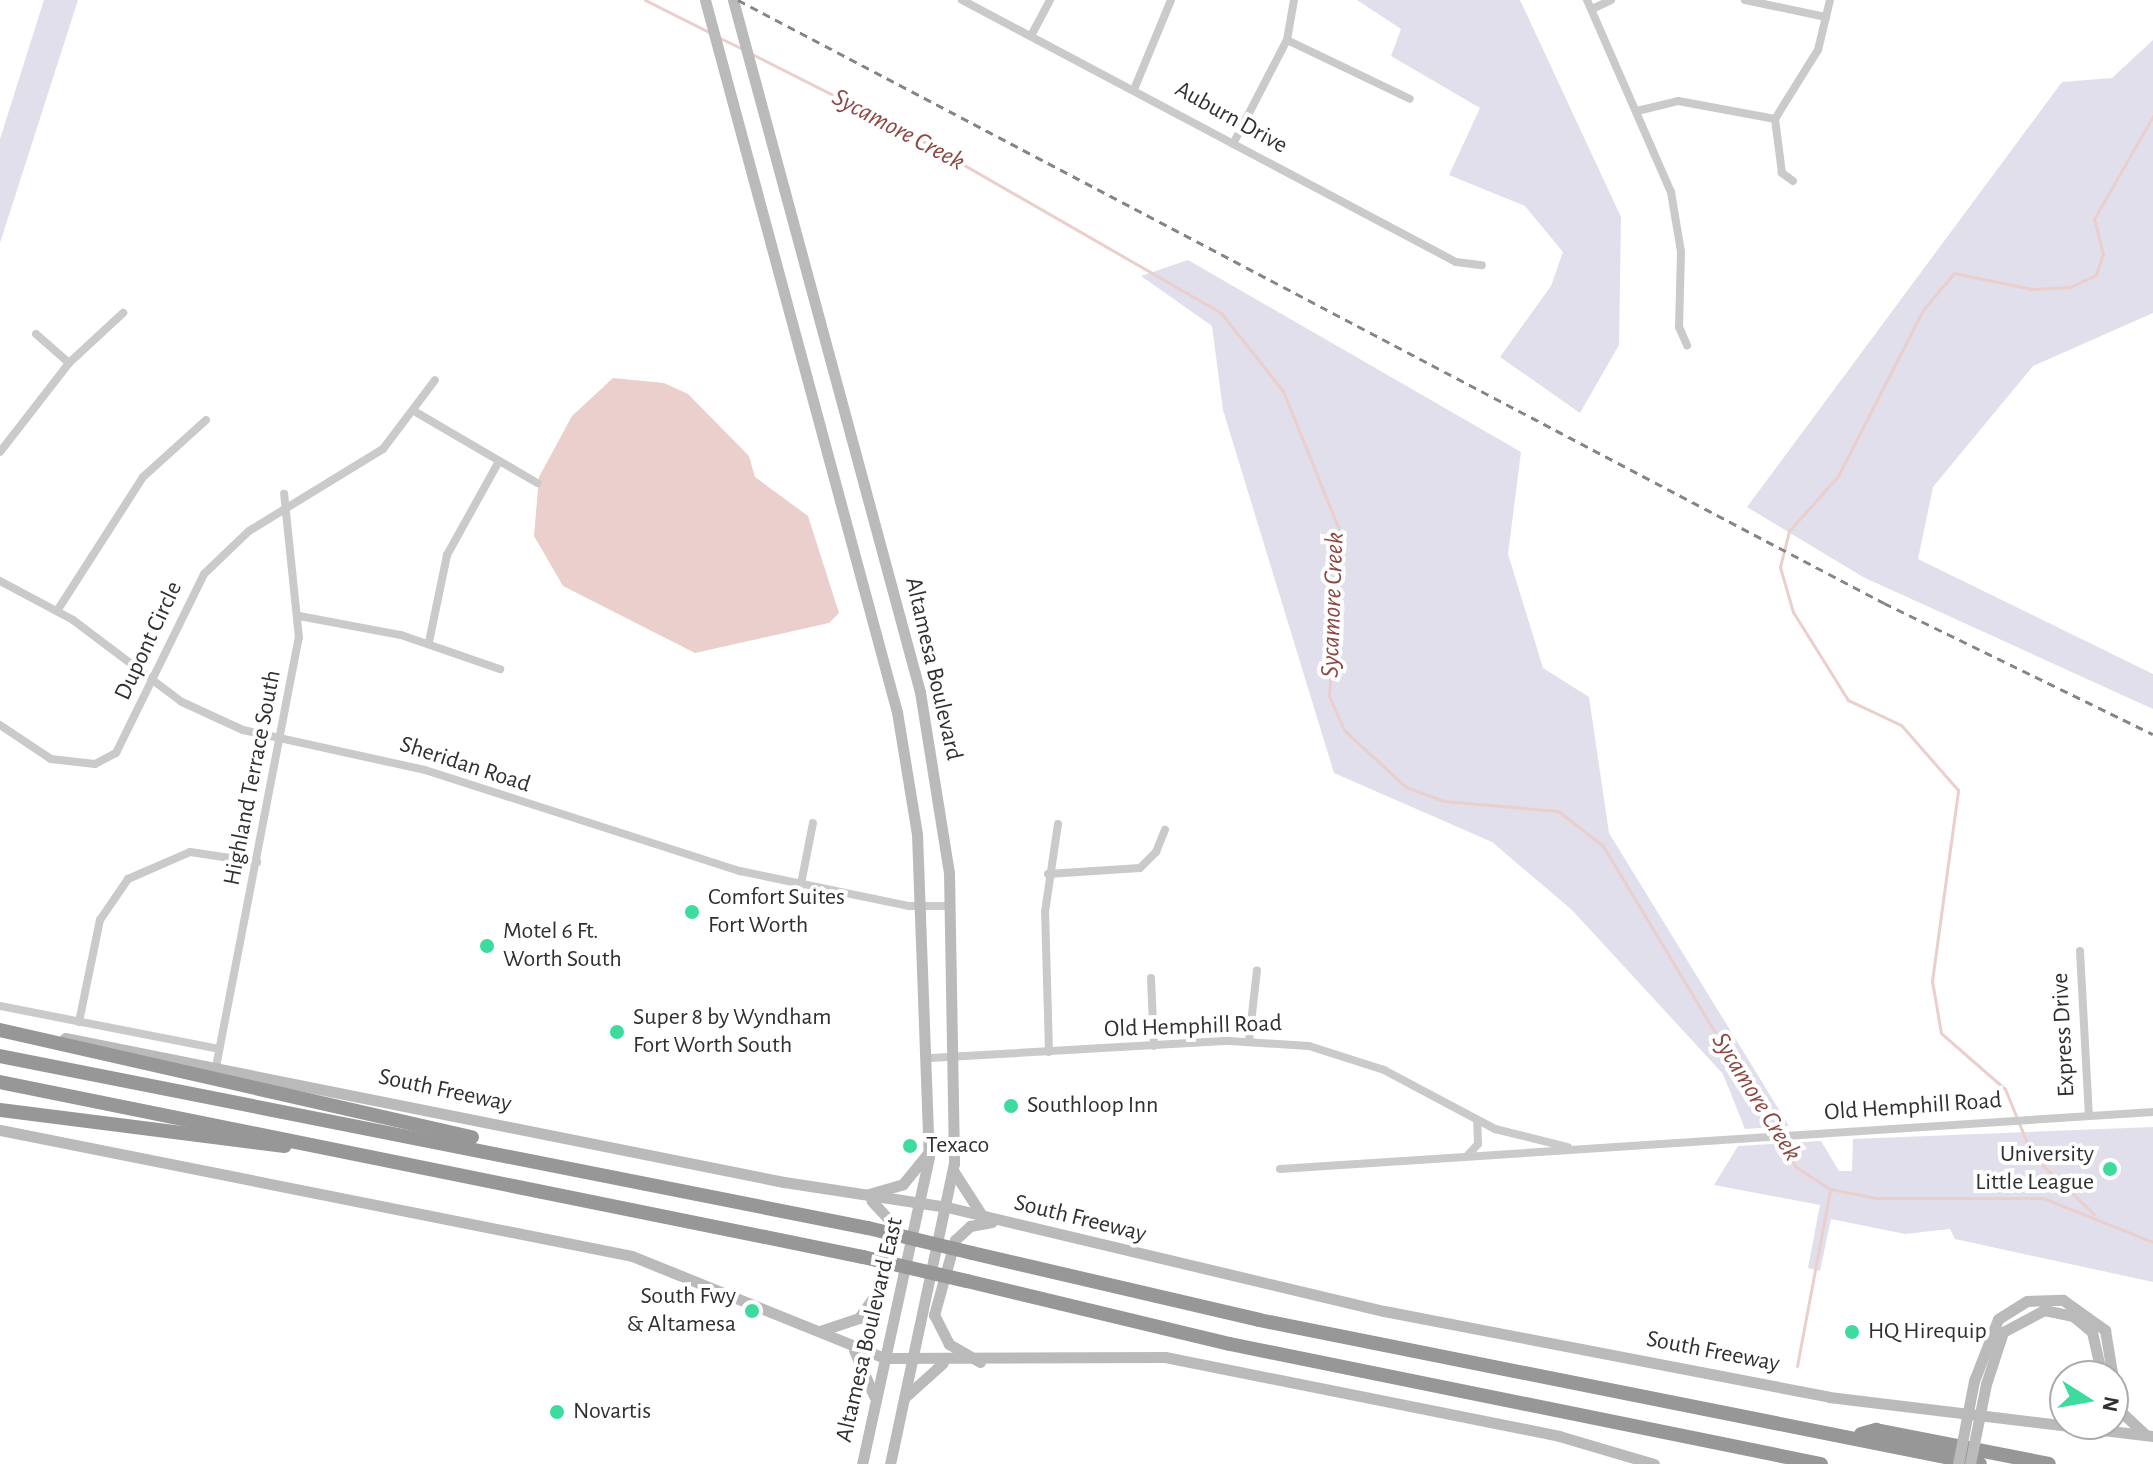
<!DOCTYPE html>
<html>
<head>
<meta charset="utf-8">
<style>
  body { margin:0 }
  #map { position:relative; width:2153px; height:1464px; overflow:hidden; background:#fff; font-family:"Alegreya Sans",sans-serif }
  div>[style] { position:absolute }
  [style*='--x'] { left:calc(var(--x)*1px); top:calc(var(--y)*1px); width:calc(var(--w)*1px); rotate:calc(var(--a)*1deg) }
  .green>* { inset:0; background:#e1dfec }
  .water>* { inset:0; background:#eacfcc }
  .stream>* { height:3px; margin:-1.5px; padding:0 1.5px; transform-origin:1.5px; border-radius:1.5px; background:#eacfcc }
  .street>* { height:8px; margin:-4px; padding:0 4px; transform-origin:4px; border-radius:4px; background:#cacaca }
  .secondary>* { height:11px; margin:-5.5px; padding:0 5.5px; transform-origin:5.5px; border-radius:5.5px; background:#bababa }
  .highway>* { height:14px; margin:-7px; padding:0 7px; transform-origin:7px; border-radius:7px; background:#979797 }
  .rail>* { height:3px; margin-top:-1.5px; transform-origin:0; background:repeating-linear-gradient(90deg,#858585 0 8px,transparent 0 14px) }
  .secondary-bridge>* { height:11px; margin:-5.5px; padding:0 5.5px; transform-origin:5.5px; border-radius:5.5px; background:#bababa }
  .highway-bridge>* { height:14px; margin:-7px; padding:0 7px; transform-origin:7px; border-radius:7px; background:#979797 }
  .dots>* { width:22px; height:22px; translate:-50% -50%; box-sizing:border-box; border:4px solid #fff; border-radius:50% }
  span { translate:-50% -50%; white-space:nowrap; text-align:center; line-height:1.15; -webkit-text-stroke:8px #fff; paint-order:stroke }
  .street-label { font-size:24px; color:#303030 }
  .poi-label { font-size:24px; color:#303030 }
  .left { translate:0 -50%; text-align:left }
  .right { translate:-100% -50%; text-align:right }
  .water-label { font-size:26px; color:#8d4842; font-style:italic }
  .north { position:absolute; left:2049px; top:1360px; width:80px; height:80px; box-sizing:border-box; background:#fff; border:2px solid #acacac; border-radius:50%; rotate:101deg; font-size:22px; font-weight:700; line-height:32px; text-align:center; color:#303030 }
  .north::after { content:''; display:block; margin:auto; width:28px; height:36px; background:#3edb9e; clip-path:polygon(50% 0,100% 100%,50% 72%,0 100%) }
</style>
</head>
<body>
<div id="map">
  <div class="green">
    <i style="clip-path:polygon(44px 0,78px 0,0 243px,0 139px)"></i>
    <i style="clip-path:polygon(1357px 0,1520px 0,1621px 217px,1619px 345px,1580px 413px,1500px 357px,1551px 286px,1563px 252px,1525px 206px,1449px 175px,1480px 108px,1391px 56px,1401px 29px)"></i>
    <i style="clip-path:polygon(2153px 40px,2153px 313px,2033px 366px,1933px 487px,1918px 559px,2153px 674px,2153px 709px,1863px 577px,1747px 507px,2062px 82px,2112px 78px)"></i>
    <i style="clip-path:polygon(1188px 260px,1521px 452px,1508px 554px,1543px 668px,1589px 697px,1609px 833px,1789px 1126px,1745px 1129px,1723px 1074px,1572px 910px,1492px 842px,1334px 773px,1223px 410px,1212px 326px,1141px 276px)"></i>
    <i style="clip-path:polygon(2153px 1127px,2153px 1282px,1955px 1239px,1950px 1229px,1905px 1234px,1831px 1219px,1820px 1271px,1808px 1268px,1820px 1205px,1714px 1185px,1738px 1146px,1821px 1141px,1839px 1171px,1852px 1171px,1853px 1139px)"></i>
  </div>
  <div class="water">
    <i style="clip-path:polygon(613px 378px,664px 383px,688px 394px,749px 456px,755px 477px,808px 516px,839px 613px,829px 623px,695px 653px,563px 586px,534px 536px,539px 477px,572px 416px)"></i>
  </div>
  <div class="stream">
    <i style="--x:645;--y:0;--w:74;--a:26.6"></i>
    <i style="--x:718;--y:37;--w:28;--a:26"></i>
    <i style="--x:750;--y:53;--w:182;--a:26.8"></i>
    <i style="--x:912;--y:135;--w:357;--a:29.9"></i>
    <i style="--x:1221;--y:313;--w:100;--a:51.5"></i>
    <i style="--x:1283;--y:391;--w:152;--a:68"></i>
    <i style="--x:1340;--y:532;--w:164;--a:93.8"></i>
    <i style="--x:1329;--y:696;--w:37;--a:66"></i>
    <i style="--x:1344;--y:730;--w:84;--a:42.6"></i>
    <i style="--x:1406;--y:787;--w:40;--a:20.2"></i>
    <i style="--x:1444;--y:801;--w:114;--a:5"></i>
    <i style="--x:1558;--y:811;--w:57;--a:37.9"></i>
    <i style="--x:1603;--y:846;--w:375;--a:59"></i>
    <i style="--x:1796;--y:1167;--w:40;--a:32.9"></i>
    <i style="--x:1830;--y:1189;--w:47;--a:11.1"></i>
    <i style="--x:1876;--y:1198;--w:167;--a:0"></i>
    <i style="--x:2043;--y:1198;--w:118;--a:21.8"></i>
    <i style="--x:2094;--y:1214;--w:86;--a:-136.4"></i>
    <i style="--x:2032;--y:1155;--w:71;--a:-112.2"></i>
    <i style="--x:2005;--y:1089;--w:85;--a:-138.8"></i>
    <i style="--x:1941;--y:1033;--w:53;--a:-99.8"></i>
    <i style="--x:1932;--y:981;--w:193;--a:-82.2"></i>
    <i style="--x:1958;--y:790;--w:86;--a:-131.2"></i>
    <i style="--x:1901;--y:725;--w:59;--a:-154.7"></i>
    <i style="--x:1848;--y:700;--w:104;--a:-122"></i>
    <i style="--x:1793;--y:612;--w:47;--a:-106.1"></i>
    <i style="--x:1780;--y:567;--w:37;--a:-76"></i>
    <i style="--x:1789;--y:531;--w:74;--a:-48.3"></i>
    <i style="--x:1838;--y:476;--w:186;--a:-62.9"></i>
    <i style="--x:1923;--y:310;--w:48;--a:-50"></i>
    <i style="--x:1954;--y:273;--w:79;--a:11.7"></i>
    <i style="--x:2031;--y:289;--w:39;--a:-3"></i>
    <i style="--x:2070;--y:287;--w:29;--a:-25"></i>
    <i style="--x:2096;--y:275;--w:22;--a:-72"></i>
    <i style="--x:2103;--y:254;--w:36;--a:-104"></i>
    <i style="--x:2094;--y:219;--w:119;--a:-60.2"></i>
    <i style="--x:1797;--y:1366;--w:180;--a:-79.4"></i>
  </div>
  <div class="street">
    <i style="--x:962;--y:0;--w:559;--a:27.94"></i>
    <i style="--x:1456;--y:262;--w:26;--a:7"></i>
    <i style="--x:1587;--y:0;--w:210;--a:66.4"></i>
    <i style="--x:1671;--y:192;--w:61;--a:80.5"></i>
    <i style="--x:1681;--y:252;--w:75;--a:91.5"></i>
    <i style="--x:1679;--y:327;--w:20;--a:66"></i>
    <i style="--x:1745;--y:0;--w:83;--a:11.9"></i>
    <i style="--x:1592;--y:9;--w:21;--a:-25"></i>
    <i style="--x:1032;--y:34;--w:38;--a:-62"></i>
    <i style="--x:1287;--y:40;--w:136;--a:25.6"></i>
    <i style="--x:1135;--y:87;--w:94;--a:-67.5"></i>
    <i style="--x:1637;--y:111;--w:42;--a:-13.7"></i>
    <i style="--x:1678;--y:101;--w:99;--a:10.5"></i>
    <i style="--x:1233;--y:144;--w:117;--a:-62.6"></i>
    <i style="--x:1287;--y:40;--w:41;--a:-80.1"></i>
    <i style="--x:1793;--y:181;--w:14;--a:-144"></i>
    <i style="--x:1782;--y:173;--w:54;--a:-97.4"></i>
    <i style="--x:1775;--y:119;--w:81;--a:-58.1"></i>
    <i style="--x:1818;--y:50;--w:51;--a:-76.5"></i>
    <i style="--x:36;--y:334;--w:44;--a:41.3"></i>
    <i style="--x:414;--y:411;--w:143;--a:30.3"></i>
    <i style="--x:0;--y:452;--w:113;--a:-52.2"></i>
    <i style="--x:69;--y:363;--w:74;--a:-42.8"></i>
    <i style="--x:0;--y:581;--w:83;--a:28.1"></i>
    <i style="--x:73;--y:620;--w:136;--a:37"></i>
    <i style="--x:182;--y:702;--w:67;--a:24.7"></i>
    <i style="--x:243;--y:730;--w:186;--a:12.4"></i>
    <i style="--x:425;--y:770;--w:331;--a:17.8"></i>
    <i style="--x:740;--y:871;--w:173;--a:11.7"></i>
    <i style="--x:909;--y:906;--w:42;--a:0"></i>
    <i style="--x:57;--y:611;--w:159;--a:-57.3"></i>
    <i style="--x:143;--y:477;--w:85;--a:-42.1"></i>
    <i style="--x:299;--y:616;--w:104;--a:10.6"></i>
    <i style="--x:401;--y:635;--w:105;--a:19"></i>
    <i style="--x:429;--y:642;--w:89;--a:-78.3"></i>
    <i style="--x:447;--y:555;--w:107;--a:-61"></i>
    <i style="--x:0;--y:725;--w:61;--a:33.7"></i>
    <i style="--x:51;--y:759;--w:44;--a:6.5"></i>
    <i style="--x:95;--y:764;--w:24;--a:-28"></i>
    <i style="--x:116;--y:753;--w:199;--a:-63.8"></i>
    <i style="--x:204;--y:574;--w:62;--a:-43.7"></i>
    <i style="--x:249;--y:531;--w:157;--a:-31.5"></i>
    <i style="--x:383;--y:449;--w:86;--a:-53"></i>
    <i style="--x:1048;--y:874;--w:92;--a:-3.7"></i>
    <i style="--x:1140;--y:868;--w:23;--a:-45"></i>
    <i style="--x:1156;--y:852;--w:24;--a:-68"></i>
    <i style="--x:801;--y:884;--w:62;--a:-78.9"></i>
    <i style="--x:2080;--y:951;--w:165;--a:86.9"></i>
    <i style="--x:1151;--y:978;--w:68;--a:87.5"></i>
    <i style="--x:0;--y:1006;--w:223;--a:11.1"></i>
    <i style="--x:79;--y:1022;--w:104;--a:-78.4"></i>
    <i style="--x:100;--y:920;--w:50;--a:-55.7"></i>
    <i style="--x:128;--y:879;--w:68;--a:-23.5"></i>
    <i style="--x:190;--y:852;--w:68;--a:8.5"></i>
    <i style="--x:1249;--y:1041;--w:71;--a:-83.6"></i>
    <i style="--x:1049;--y:1052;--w:140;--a:-91.6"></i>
    <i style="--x:1045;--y:912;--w:89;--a:-81.6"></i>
    <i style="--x:930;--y:1058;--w:299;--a:-3.3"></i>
    <i style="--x:1229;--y:1041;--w:80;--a:3.6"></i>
    <i style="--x:1309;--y:1046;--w:79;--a:17.7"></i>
    <i style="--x:1384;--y:1070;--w:126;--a:28"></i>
    <i style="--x:1495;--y:1129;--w:75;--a:13.9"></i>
    <i style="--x:216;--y:1067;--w:437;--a:-79.1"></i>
    <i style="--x:299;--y:638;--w:145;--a:-95.9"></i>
    <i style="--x:1467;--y:1156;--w:16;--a:-47"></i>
    <i style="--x:1478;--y:1144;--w:23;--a:-92"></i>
    <i style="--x:1280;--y:1169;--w:875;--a:-3.74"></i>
  </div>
  <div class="secondary">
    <i style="--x:705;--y:0;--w:737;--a:74.91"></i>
    <i style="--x:897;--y:712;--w:124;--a:80.7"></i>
    <i style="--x:917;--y:834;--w:323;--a:87.9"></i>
    <i style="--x:929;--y:1157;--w:314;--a:102.3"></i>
    <i style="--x:733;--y:0;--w:717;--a:74.88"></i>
    <i style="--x:920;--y:692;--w:183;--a:80.9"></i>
    <i style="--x:949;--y:873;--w:290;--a:89"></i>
    <i style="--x:954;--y:1163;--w:308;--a:102"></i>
    <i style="--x:65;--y:1038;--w:733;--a:11.33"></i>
    <i style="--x:784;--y:1182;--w:165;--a:8.7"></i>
    <i style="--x:947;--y:1207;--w:449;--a:13.4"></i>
    <i style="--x:1384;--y:1311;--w:453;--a:10.9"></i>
    <i style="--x:1829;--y:1397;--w:326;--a:6.9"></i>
    <i style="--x:0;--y:1130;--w:644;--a:11.28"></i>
    <i style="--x:632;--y:1256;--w:273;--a:22"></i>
    <i style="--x:885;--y:1358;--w:280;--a:-0.2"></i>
    <i style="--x:1165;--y:1357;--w:402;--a:11.3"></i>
    <i style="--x:1559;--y:1436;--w:99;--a:16.4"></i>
    <i style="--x:954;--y:1172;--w:50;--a:57.3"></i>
    <i style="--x:869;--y:1194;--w:35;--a:-16"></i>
    <i style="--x:903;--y:1184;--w:38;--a:-51"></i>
    <i style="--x:820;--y:1331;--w:41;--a:-18.4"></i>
    <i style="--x:859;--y:1318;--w:38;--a:-55"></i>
    <i style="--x:881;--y:1287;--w:63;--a:-78.2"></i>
    <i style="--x:894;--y:1225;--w:33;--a:-133"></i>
    <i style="--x:854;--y:1350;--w:50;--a:66.5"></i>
    <i style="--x:980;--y:1362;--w:36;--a:-150"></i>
    <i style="--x:949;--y:1344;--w:33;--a:-117"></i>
    <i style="--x:934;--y:1315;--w:78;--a:-74.4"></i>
    <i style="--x:955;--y:1240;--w:21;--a:-43"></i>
    <i style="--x:970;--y:1226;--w:22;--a:-10"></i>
    <i style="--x:1974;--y:1381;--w:66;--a:-68.8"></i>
    <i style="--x:1998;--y:1319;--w:34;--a:-32"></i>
    <i style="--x:2027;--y:1301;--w:36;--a:-2"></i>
    <i style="--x:2063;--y:1300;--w:52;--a:35.5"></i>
    <i style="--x:2105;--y:1330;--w:80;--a:80.7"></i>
    <i style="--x:2118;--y:1409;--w:37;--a:43"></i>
    <i style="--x:1986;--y:1384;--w:55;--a:-71.9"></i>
    <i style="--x:2003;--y:1332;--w:47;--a:-28.2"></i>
    <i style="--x:2044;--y:1310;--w:30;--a:12"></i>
    <i style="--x:2073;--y:1316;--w:25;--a:40"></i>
    <i style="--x:2092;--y:1332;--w:45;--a:77.2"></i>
    <i style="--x:904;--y:1398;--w:52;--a:-41.9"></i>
  </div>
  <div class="highway">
    <i style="--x:0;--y:1030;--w:484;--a:12.8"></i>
    <i style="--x:0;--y:1056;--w:885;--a:11.21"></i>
    <i style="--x:0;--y:1082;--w:881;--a:11.46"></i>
    <i style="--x:0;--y:1110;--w:287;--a:7.2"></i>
    <i style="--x:972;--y:1253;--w:295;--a:13.1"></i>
    <i style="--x:1259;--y:1320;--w:735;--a:11.29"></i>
    <i style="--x:967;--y:1281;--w:270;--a:13.5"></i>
    <i style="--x:1230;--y:1344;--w:603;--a:11.48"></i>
    <i style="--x:1861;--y:1434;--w:16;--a:-15"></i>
    <i style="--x:1876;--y:1430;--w:176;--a:11.1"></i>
  </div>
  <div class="rail">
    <i style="--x:738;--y:0;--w:1295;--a:27.75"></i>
    <i style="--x:1884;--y:603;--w:299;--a:26"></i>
  </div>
  <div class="secondary-bridge">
    <i style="--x:1958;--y:1464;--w:85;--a:-79.1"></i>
    <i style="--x:1970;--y:1464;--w:82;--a:-78.7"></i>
  </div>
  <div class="highway-bridge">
    <i style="--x:868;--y:1228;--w:107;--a:13.5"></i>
    <i style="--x:863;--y:1257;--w:107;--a:13"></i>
  </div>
  <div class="dots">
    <i style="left:692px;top:912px;background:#3edb9e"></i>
    <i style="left:487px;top:946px;background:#3edb9e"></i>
    <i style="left:617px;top:1032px;background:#3edb9e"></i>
    <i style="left:1011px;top:1106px;background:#3edb9e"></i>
    <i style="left:910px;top:1146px;background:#3edb9e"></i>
    <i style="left:2110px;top:1169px;background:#3edb9e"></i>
    <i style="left:752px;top:1311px;background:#3edb9e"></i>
    <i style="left:1852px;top:1332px;background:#3edb9e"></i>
    <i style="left:557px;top:1412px;background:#3edb9e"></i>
  </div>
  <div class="street-label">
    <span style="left:1231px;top:118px;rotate:29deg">Auburn Drive</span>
    <span style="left:149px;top:641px;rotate:-65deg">Dupont Circle</span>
    <span style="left:933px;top:669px;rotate:77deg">Altamesa Boulevard</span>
    <span style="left:465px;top:765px;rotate:18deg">Sheridan Road</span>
    <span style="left:253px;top:778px;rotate:-79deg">Highland Terrace South</span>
    <span style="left:1193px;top:1027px;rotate:-2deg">Old Hemphill Road</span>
    <span style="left:2064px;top:1035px;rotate:-93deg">Express Drive</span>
    <span style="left:445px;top:1091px;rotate:12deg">South Freeway</span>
    <span style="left:1913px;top:1107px;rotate:-4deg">Old Hemphill Road</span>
    <span style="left:1080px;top:1219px;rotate:14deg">South Freeway</span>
    <span style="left:870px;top:1330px;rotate:-77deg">Altamesa Boulevard East</span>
    <span style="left:1713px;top:1352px;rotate:11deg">South Freeway</span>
  </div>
  <div class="poi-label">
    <span class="left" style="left:708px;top:912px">Comfort Suites<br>Fort Worth</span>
    <span class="left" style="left:503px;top:946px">Motel 6 Ft.<br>Worth South</span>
    <span class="left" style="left:633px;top:1032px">Super 8 by Wyndham<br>Fort Worth South</span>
    <span class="left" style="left:1027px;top:1106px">Southloop Inn</span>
    <span class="left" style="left:926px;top:1146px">Texaco</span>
    <span class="right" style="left:2094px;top:1169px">University<br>Little League</span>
    <span class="right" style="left:736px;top:1311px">South Fwy<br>&amp; Altamesa</span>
    <span class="left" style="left:1868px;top:1332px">HQ Hirequip</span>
    <span class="left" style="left:573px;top:1412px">Novartis</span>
  </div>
  <div class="water-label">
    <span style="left:898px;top:130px;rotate:28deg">Sycamore Creek</span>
    <span style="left:1333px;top:605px;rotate:-88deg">Sycamore Creek</span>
    <span style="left:1756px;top:1097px;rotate:58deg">Sycamore Creek</span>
  </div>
  <div class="north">N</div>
</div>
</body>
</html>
